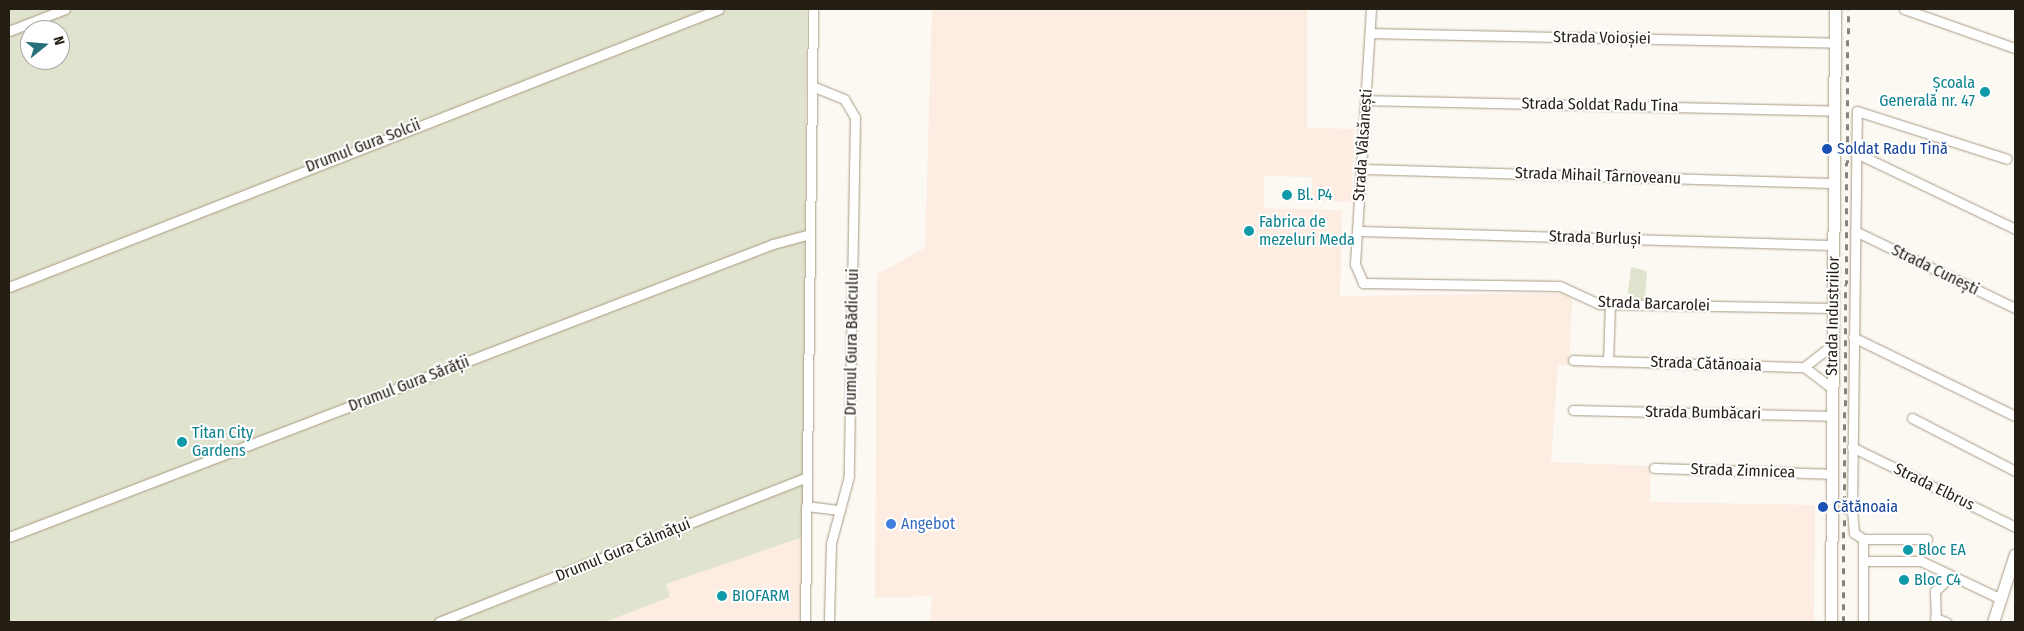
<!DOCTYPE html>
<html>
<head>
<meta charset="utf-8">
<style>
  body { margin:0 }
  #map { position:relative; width:2024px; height:631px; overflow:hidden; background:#fcf9f3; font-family:"Fira Sans Condensed",sans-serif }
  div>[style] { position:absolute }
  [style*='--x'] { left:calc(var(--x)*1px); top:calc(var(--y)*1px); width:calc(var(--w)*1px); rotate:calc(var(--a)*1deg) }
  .industrial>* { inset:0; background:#fdece1 }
  .green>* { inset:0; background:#e0e3ce }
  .roads { filter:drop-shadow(0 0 1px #a99a80) drop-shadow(0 0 1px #a99a80) }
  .minor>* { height:9px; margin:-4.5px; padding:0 4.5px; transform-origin:4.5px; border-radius:4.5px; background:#fff }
  .major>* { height:11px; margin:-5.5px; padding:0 5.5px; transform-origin:5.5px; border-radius:5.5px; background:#fff }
  .rail>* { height:2.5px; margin-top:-1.25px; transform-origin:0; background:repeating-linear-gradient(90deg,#87827a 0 6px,transparent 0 12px) }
  .dots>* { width:14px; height:14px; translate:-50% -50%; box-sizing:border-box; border:2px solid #fff; border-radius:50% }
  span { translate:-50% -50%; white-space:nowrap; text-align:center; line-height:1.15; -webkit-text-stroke:4px #fff; paint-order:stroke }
  .street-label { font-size:16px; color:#241e14 }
  .culture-label { font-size:16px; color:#0d838f }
  .right { translate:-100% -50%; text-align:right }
  .left { translate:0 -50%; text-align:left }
  .transit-label { font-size:16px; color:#164399 }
  .shop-label { font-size:16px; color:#366cbe }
  .frame { position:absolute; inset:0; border:10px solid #241e14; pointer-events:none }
  .north { position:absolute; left:20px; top:20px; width:50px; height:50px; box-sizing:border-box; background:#fff; border:1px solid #a7a5a1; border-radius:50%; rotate:73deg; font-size:14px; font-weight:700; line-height:20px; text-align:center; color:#241e14 }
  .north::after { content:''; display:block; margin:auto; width:18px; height:22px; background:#276f7b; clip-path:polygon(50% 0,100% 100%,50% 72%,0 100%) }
</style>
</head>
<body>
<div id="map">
  <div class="industrial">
    <i style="clip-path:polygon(932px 9px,1307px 9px,1307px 128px,1355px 129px,1351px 202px,1312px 201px,1312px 177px,1264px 176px,1264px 208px,1342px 210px,1340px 296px,1565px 293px,1572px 301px,1569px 365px,1558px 365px,1551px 462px,1650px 466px,1650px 502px,1815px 505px,1814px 622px,930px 622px,932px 596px,875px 598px,877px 274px,925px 248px)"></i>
    <i style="clip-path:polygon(803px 537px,800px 622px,605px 622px,670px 597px,665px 584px)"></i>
  </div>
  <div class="green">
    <i style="clip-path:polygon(evenodd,9px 9px,807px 9px,803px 537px,666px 584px,670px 597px,605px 622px,9px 622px,9px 9px,30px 30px,60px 30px,60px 60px,30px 60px,30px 30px)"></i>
    <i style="clip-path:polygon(1631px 267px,1647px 271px,1645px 300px,1627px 300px)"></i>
  </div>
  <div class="roads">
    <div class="minor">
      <i style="--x:1371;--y:9;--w:256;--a:93.6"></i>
      <i style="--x:1355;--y:264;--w:21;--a:67"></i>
      <i style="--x:1363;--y:283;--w:197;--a:0.9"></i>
      <i style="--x:1560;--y:286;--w:43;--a:24.8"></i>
      <i style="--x:1599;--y:304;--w:234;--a:1"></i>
      <i style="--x:1904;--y:9;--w:118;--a:19.4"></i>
      <i style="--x:9;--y:31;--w:60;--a:-21.4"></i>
      <i style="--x:1370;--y:33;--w:465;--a:1.2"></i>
      <i style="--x:812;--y:86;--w:35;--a:22"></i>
      <i style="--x:844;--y:99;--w:21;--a:59"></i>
      <i style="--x:855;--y:117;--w:359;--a:91"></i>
      <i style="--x:849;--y:476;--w:69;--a:105"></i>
      <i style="--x:831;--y:543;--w:79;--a:91.5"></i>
      <i style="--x:1366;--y:100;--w:469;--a:1.3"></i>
      <i style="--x:1856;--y:153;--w:176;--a:25.5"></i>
      <i style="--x:1361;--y:169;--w:473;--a:1.7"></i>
      <i style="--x:1357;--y:231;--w:477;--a:1.7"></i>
      <i style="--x:1855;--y:231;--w:178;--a:25.7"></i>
      <i style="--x:9;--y:287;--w:762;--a:-21.38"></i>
      <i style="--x:1610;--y:304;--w:57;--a:92"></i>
      <i style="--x:1608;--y:361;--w:196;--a:1.8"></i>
      <i style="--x:1804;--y:367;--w:35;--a:37"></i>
      <i style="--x:1853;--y:337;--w:180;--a:26"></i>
      <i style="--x:1573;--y:360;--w:35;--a:2"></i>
      <i style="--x:1804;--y:367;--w:37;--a:-38"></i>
      <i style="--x:1573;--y:410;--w:259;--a:1.3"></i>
      <i style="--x:1912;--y:418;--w:116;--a:27.2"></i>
      <i style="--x:1852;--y:447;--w:182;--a:26.1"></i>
      <i style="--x:1654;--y:468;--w:178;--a:1.9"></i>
      <i style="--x:806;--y:506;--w:34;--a:7"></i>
      <i style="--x:9;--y:537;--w:818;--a:-20.98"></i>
      <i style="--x:773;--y:244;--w:38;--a:-15"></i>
      <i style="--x:1863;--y:539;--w:11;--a:-146"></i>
      <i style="--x:1854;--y:533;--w:22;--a:-95"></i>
      <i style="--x:1852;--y:511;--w:400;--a:-89.3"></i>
      <i style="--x:1857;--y:111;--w:157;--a:17.7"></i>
      <i style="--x:1863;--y:561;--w:58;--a:0"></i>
      <i style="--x:1921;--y:561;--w:89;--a:25.4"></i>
      <i style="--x:1935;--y:618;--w:12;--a:20"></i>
      <i style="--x:439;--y:622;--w:396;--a:-21.5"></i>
      <i style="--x:805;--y:622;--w:613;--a:-89.25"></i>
      <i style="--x:1863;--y:622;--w:83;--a:-90"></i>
      <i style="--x:1863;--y:539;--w:64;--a:0"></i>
      <i style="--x:1936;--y:622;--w:31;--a:-92"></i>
      <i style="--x:1935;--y:591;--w:22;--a:-43"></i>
    </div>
    <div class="major">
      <i style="--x:1831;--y:622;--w:613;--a:-89.63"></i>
      <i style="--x:1993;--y:622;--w:71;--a:-72.1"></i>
    </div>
  </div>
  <div class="rail">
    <i style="--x:1843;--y:622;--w:613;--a:-89.53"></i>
  </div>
  <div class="dots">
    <i style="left:1985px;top:92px;background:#0f9aa8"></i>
    <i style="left:1827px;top:149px;background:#1a4fb4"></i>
    <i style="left:1287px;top:195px;background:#0f9aa8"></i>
    <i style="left:1249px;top:231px;background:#0f9aa8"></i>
    <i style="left:182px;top:442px;background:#0f9aa8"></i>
    <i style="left:1823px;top:507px;background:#1a4fb4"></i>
    <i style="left:891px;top:524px;background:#3f7fe0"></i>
    <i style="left:1908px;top:550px;background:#0f9aa8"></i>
    <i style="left:1904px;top:580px;background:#0f9aa8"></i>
    <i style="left:722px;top:596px;background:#0f9aa8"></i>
  </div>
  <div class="street-label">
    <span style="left:1602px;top:38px;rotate:1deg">Strada Voioșiei</span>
    <span style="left:1600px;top:105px;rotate:1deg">Strada Soldat Radu Tina</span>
    <span style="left:1363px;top:145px;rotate:-86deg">Strada Vâlsănești</span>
    <span style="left:363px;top:146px;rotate:-21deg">Drumul Gura Solcii</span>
    <span style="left:1598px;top:176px;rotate:2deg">Strada Mihail Târnoveanu</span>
    <span style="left:1595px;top:238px;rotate:2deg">Strada Burluși</span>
    <span style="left:1935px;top:270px;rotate:26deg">Strada Cunești</span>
    <span style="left:1654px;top:304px;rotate:2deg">Strada Barcarolei</span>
    <span style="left:1833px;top:316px;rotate:-89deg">Strada Industriilor</span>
    <span style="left:852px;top:342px;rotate:-89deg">Drumul Gura Bădicului</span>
    <span style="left:1706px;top:364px;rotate:2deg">Strada Cătănoaia</span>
    <span style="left:409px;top:384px;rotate:-21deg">Drumul Gura Sărății</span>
    <span style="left:1703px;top:413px;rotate:1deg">Strada Bumbăcari</span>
    <span style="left:1743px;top:471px;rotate:2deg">Strada Zimnicea</span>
    <span style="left:1934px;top:487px;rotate:26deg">Strada Elbrus</span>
    <span style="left:623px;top:550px;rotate:-22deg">Drumul Gura Călmățui</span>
  </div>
  <div class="culture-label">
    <span class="right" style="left:1975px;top:92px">Școala<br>Generală nr. 47</span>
    <span class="left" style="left:1297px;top:195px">Bl. P4</span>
    <span class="left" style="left:1259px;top:231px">Fabrica de<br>mezeluri Meda</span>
    <span class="left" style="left:192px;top:442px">Titan City<br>Gardens</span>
    <span class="left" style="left:1918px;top:550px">Bloc EA</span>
    <span class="left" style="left:1914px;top:580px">Bloc C4</span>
    <span class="left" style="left:732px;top:596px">BIOFARM</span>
  </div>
  <div class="transit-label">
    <span class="left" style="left:1837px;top:149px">Soldat Radu Tină</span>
    <span class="left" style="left:1833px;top:507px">Cătănoaia</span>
  </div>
  <div class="shop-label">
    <span class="left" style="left:901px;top:524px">Angebot</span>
  </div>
  <div class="frame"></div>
  <div class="north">N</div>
</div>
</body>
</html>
